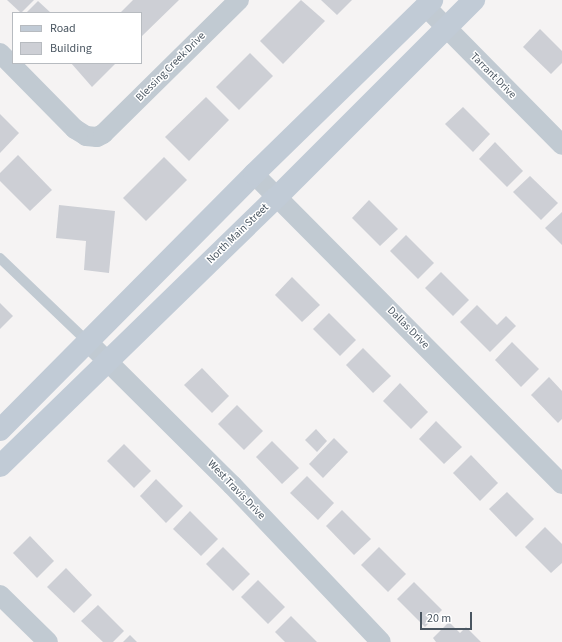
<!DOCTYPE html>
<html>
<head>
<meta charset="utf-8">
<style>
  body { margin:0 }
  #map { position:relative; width:562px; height:642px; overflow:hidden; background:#f5f3f3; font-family:"Source Sans 3",sans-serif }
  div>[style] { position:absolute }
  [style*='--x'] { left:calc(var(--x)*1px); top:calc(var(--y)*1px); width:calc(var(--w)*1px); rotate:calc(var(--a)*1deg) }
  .building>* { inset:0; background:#cdcfd5 }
  .service>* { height:10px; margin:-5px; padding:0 5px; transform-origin:5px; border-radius:5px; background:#c1cad2 }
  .minor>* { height:20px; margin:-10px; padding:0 10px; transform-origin:10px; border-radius:10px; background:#c1cad2 }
  .secondary>* { height:22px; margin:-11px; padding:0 11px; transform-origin:11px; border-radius:11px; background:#c1cbd6 }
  span { translate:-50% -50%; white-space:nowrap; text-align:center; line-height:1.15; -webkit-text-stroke:3px #fff; paint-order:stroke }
  .street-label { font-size:11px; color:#4a5661 }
  .legend { position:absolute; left:12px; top:12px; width:130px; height:52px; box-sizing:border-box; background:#fff; border:1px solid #b7bbc0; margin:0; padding:5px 7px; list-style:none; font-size:12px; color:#4a5661 }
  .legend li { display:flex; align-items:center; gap:8px; height:20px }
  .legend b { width:20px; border:1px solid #b7bbc0 }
  .scale { position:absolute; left:420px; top:612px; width:52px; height:18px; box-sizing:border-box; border:2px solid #4a5661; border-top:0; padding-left:5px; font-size:12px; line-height:14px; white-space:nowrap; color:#4a5661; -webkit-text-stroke:3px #fff; paint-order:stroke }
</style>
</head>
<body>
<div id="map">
  <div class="building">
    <i style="clip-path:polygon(7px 0,34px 0,21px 13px)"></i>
    <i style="clip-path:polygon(133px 0,179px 0,142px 36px,141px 13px,120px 13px)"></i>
    <i style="clip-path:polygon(301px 0,325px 21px,283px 64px,260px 41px)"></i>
    <i style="clip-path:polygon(321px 0,352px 0,337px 15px)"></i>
    <i style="clip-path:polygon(38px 1px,51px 13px,26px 13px)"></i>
    <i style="clip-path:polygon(540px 29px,562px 51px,562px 63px,551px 74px,523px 47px)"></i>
    <i style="clip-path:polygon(250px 53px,273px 76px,239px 110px,216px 87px)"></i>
    <i style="clip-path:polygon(71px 63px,116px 63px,92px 87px)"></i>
    <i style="clip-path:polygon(206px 97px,229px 120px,189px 161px,165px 137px)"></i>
    <i style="clip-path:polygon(463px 107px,490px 134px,473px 152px,445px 124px)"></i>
    <i style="clip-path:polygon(0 114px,19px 133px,0 153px)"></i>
    <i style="clip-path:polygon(495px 142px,523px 171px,507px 187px,479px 159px)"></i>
    <i style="clip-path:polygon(18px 155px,52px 190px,30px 211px,0 181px,0 173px)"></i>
    <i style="clip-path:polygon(164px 157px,187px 180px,146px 221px,123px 198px)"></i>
    <i style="clip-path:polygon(530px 176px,558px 203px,541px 220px,513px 192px)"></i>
    <i style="clip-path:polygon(369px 200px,398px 229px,380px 246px,352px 218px)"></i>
    <i style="clip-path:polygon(59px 205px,115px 211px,109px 273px,84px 270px,86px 241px,56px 238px)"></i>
    <i style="clip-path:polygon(562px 212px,562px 245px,545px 228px)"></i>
    <i style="clip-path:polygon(406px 235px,434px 263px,418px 279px,390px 251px)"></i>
    <i style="clip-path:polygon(441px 272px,469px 300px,453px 316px,425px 288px)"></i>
    <i style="clip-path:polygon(292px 277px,320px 305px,302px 322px,275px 295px)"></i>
    <i style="clip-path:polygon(0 303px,13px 316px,0 329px)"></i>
    <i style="clip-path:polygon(477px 305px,497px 325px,506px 316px,516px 326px,490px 352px,460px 322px)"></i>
    <i style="clip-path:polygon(329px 313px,356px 340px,340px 356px,313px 329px)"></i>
    <i style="clip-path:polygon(512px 342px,539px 369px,521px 387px,495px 360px)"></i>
    <i style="clip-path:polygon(363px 348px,391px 376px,373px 393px,346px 365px)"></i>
    <i style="clip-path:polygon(202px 368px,229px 396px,212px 413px,184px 385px)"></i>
    <i style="clip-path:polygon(549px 377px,562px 391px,562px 419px,558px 423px,531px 395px)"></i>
    <i style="clip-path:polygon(400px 383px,428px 412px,411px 429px,383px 401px)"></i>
    <i style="clip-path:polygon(237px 405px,263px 431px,244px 450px,218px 424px)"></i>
    <i style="clip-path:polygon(436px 421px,462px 447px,444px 464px,419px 439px)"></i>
    <i style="clip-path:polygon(316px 429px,327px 441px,317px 452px,305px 440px)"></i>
    <i style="clip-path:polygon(334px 438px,348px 452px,323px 478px,309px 464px)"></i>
    <i style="clip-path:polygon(272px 441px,299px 468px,282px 484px,256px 457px)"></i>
    <i style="clip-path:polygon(124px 444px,151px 471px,134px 488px,107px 461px)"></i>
    <i style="clip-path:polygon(471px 455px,498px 483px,480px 501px,453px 473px)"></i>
    <i style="clip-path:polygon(307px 476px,334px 503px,318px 520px,290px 493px)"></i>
    <i style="clip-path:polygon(156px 479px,183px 506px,166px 523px,140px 496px)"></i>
    <i style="clip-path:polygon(507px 492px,534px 519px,516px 537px,489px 509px)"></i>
    <i style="clip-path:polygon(342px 510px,371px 539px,354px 555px,326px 526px)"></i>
    <i style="clip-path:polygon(190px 511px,218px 539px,201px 556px,173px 529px)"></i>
    <i style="clip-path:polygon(545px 527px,562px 544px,562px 563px,551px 573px,525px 547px)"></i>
    <i style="clip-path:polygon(30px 536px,54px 561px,37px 578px,13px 553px)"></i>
    <i style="clip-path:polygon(223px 547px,250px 574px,233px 591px,206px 564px)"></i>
    <i style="clip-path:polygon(379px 547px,406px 574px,388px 592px,361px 565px)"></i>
    <i style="clip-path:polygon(66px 568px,92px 595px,74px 613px,47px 587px)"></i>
    <i style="clip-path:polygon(258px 580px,285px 607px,268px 624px,241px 597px)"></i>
    <i style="clip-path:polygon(414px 582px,442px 610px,425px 627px,397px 599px)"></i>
    <i style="clip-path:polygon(98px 605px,124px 631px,113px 642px,103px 642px,81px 621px)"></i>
    <i style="clip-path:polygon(291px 616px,317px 642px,285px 642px,275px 632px)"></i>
    <i style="clip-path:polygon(449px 622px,460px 633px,466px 627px,481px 642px,436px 642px,433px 638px)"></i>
    <i style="clip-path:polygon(130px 635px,137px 642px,123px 642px)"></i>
  </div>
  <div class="service">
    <i style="--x:0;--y:258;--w:122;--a:43.7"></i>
  </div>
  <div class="minor">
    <i style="--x:425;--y:6;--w:195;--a:45.4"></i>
    <i style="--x:0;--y:53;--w:107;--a:45.4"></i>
    <i style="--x:75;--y:129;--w:13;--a:32"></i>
    <i style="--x:86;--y:136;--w:11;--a:5"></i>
    <i style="--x:97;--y:137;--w:7;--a:-27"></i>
    <i style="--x:103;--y:134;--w:191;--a:-44.6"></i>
    <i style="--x:254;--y:174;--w:437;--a:45.2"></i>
    <i style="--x:88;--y:342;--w:203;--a:44.8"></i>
    <i style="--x:232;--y:485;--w:216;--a:46.5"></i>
    <i style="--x:0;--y:595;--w:67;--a:44.4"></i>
  </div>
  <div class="secondary">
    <i style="--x:0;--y:430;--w:361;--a:-45.2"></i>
    <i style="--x:254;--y:174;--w:249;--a:-44.3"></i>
    <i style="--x:0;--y:466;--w:386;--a:-44.2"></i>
    <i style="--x:277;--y:197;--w:279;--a:-45"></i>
  </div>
  <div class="street-label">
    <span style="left:171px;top:67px;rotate:-45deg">Blessing Creek Drive</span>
    <span style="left:493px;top:76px;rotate:45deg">Tarrant Drive</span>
    <span style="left:238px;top:234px;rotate:-44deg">North Main Street</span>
    <span style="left:408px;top:328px;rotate:45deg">Dallas Drive</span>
    <span style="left:236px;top:490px;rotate:46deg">West Travis Drive</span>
  </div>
  <ul class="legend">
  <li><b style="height:5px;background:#c1cbd6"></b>Road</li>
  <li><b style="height:11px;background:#cdcfd5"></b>Building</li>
  </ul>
  <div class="scale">20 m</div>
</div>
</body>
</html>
